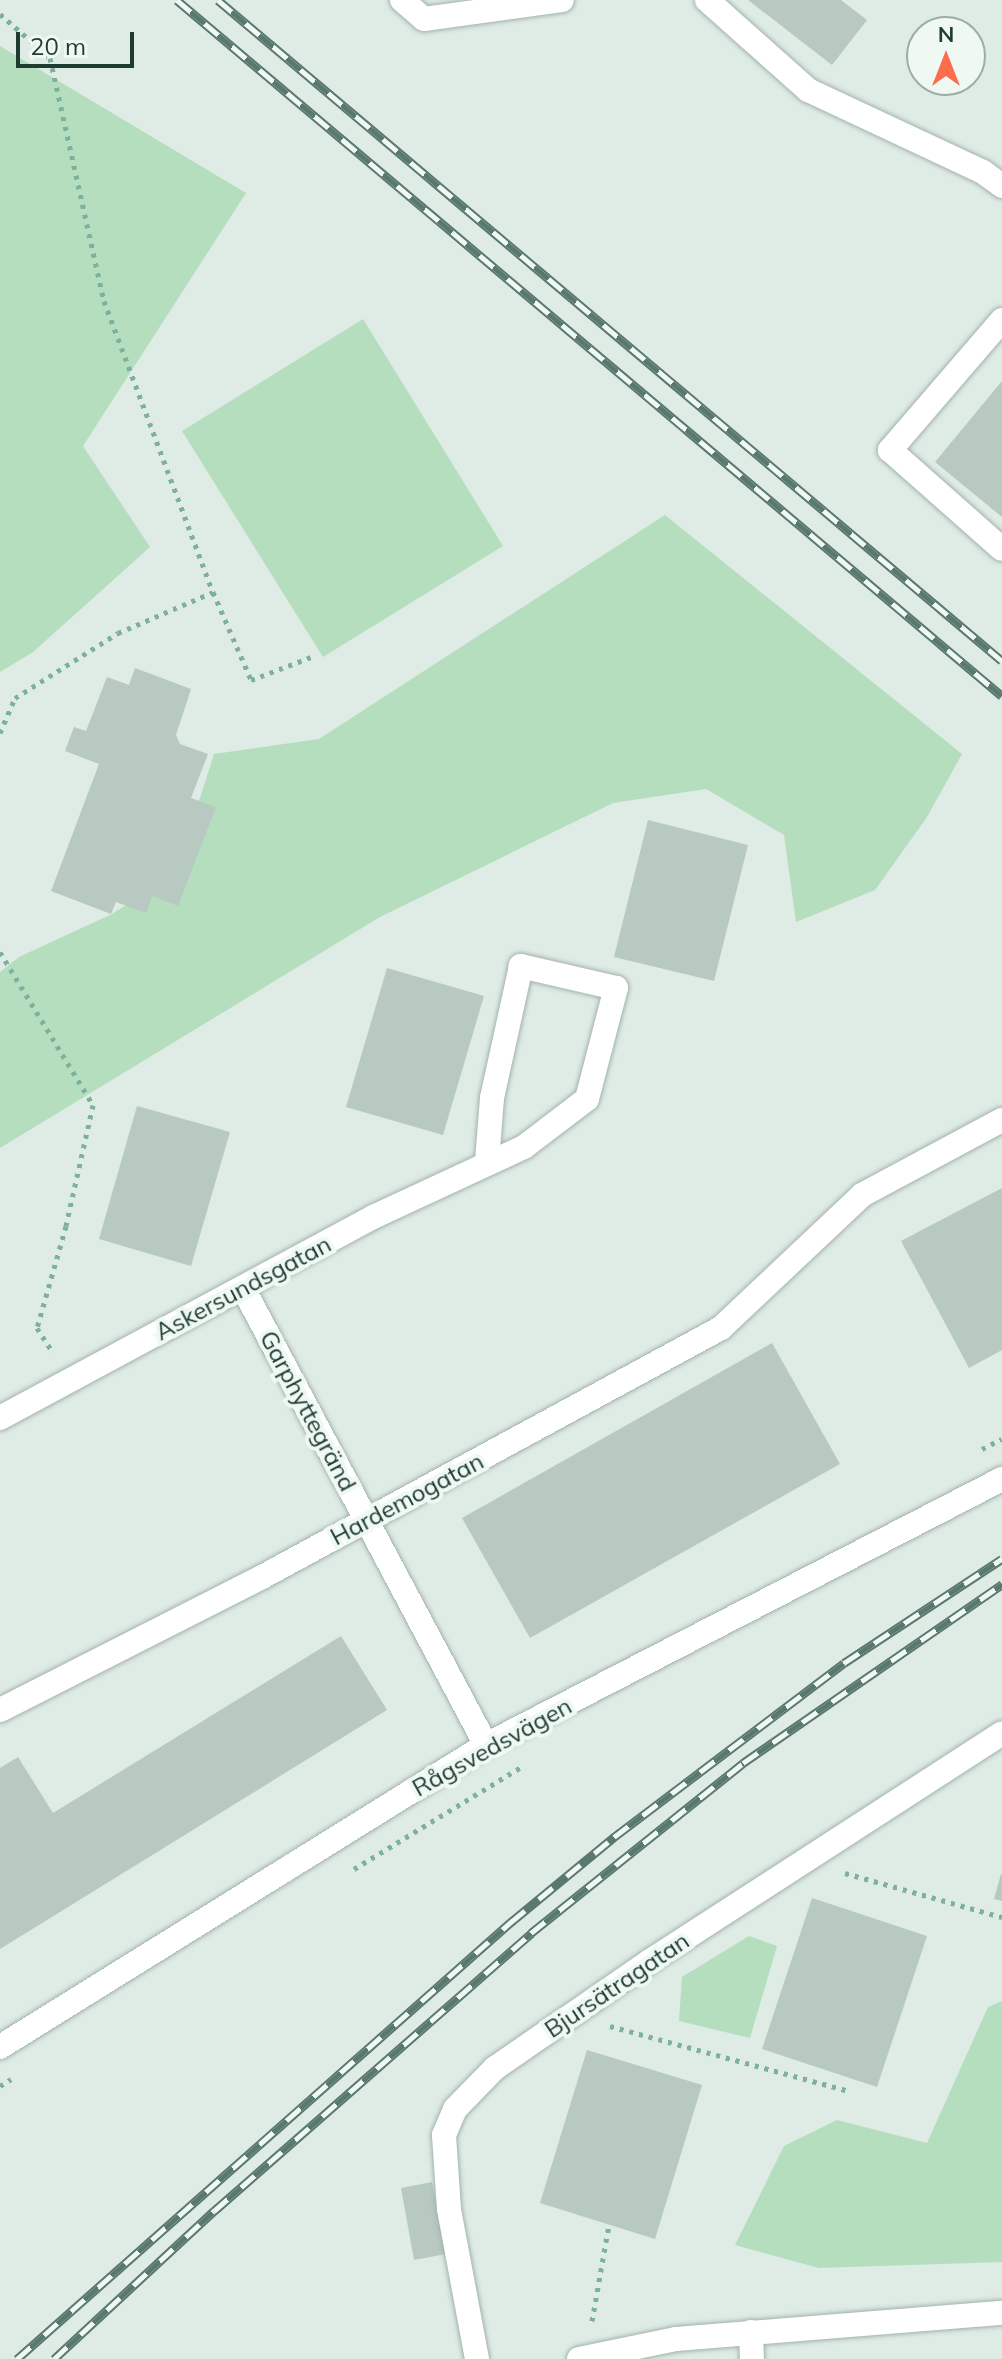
<!DOCTYPE html>
<html>
<head>
<meta charset="utf-8">
<style>
  body { margin:0 }
  #map { position:relative; width:1002px; height:2359px; overflow:hidden; background:#dfebe5; font-family:Mulish,sans-serif }
  div>[style] { position:absolute }
  [style*='--x'] { left:calc(var(--x)*1px); top:calc(var(--y)*1px); width:calc(var(--w)*1px); rotate:calc(var(--a)*1deg) }
  .green>* { inset:0; background:#b5debe }
  .building>* { inset:0; background:#b7c9c0 }
  .path>* { height:5px; margin-top:-2.5px; transform-origin:0; background:repeating-linear-gradient(90deg,#7db19e 0 4px,transparent 0 10px) }
  .roads { filter:drop-shadow(0 0 2px #a2b3ac) drop-shadow(0 0 2px #a2b3ac) }
  .minor>* { height:24px; margin:-12px; padding:0 12px; transform-origin:12px; border-radius:12px; background:#fff }
  .rail>* { height:9px; margin-top:-4.5px; transform-origin:0; background:repeating-linear-gradient(90deg,#eff8f3 0 18px,#59786e 0 36px); box-sizing:border-box; border-block:2px solid #59786e }
  span { translate:-50% -50%; white-space:nowrap; text-align:center; line-height:1.15; -webkit-text-stroke:8px #eff8f3; paint-order:stroke }
  .street-label { font-size:24px; color:#1f3c32 }
  .north { position:absolute; left:906px; top:16px; width:80px; height:80px; box-sizing:border-box; background:#eff8f3; border:2px solid #9cada6; border-radius:50%; rotate:0deg; font-size:22px; font-weight:700; line-height:32px; text-align:center; color:#1f3c32 }
  .north::after { content:''; display:block; margin:auto; width:28px; height:36px; background:#fc6d4c; clip-path:polygon(50% 0,100% 100%,50% 72%,0 100%) }
  .scale { position:absolute; left:16px; top:32px; width:118px; height:36px; box-sizing:border-box; border:4px solid #1f3c32; border-top:0; padding-left:10px; font-size:24px; line-height:28px; white-space:nowrap; color:#1f3c32; -webkit-text-stroke:6px #eff8f3; paint-order:stroke }
</style>
</head>
<body>
<div id="map">
  <div class="green">
    <i style="clip-path:polygon(0 46px,246px 193px,83px 446px,150px 547px,33px 652px,0 672px)"></i>
    <i style="clip-path:polygon(363px 319px,503px 546px,323px 657px,182px 431px)"></i>
    <i style="clip-path:polygon(665px 515px,962px 754px,927px 817px,875px 890px,796px 922px,784px 835px,706px 789px,613px 803px,380px 917px,0 1148px,0 972px,19px 957px,112px 914px,176px 873px,214px 754px,319px 739px)"></i>
    <i style="clip-path:polygon(749px 1936px,777px 1946px,750px 2038px,679px 2021px,682px 1977px)"></i>
    <i style="clip-path:polygon(1002px 2001px,1002px 2262px,819px 2268px,735px 2245px,784px 2146px,837px 2120px,927px 2143px,988px 2007px)"></i>
  </div>
  <div class="building">
    <i style="clip-path:polygon(748px 0,841px 0,867px 20px,832px 65px)"></i>
    <i style="clip-path:polygon(1002px 381px,1002px 517px,935px 462px)"></i>
    <i style="clip-path:polygon(135px 668px,191px 689px,176px 735px,180px 744px,208px 754px,191px 798px,216px 807px,178px 906px,152px 896px,146px 913px,116px 902px,111px 914px,51px 891px,99px 764px,65px 751px,74px 727px,86px 731px,107px 677px,129px 685px)"></i>
    <i style="clip-path:polygon(648px 820px,748px 845px,714px 981px,614px 957px)"></i>
    <i style="clip-path:polygon(387px 968px,484px 996px,443px 1135px,346px 1107px)"></i>
    <i style="clip-path:polygon(137px 1106px,230px 1132px,191px 1266px,99px 1239px)"></i>
    <i style="clip-path:polygon(1002px 1188px,1002px 1350px,969px 1368px,901px 1241px)"></i>
    <i style="clip-path:polygon(772px 1343px,840px 1464px,530px 1638px,462px 1518px)"></i>
    <i style="clip-path:polygon(341px 1636px,387px 1710px,0 1949px,0 1768px,18px 1757px,53px 1813px)"></i>
    <i style="clip-path:polygon(1001px 1874px,1002px 1874px,1002px 1901px,994px 1899px)"></i>
    <i style="clip-path:polygon(812px 1898px,927px 1936px,877px 2087px,762px 2049px)"></i>
    <i style="clip-path:polygon(587px 2050px,702px 2085px,655px 2239px,540px 2203px)"></i>
    <i style="clip-path:polygon(432px 2182px,446px 2254px,414px 2260px,401px 2188px)"></i>
  </div>
  <div class="path">
    <i style="--x:0;--y:14;--w:67;--a:41.3"></i>
    <i style="--x:50;--y:58;--w:249;--a:77.5"></i>
    <i style="--x:104;--y:301;--w:311;--a:69.5"></i>
    <i style="--x:213;--y:592;--w:96;--a:66.6"></i>
    <i style="--x:251;--y:680;--w:64;--a:-21"></i>
    <i style="--x:0;--y:733;--w:38;--a:-67"></i>
    <i style="--x:15;--y:698;--w:122;--a:-32.3"></i>
    <i style="--x:118;--y:633;--w:103;--a:-23.3"></i>
    <i style="--x:0;--y:952;--w:179;--a:58.7"></i>
    <i style="--x:93;--y:1105;--w:124;--a:102.6"></i>
    <i style="--x:66;--y:1226;--w:106;--a:105.9"></i>
    <i style="--x:37;--y:1328;--w:30;--a:57"></i>
    <i style="--x:982;--y:1449;--w:22;--a:-27"></i>
    <i style="--x:354;--y:1869;--w:198;--a:-31.4"></i>
    <i style="--x:845;--y:1873;--w:163;--a:15.7"></i>
    <i style="--x:610;--y:2026;--w:244;--a:15.2"></i>
    <i style="--x:0;--y:2086;--w:13;--a:-32"></i>
    <i style="--x:592;--y:2321;--w:97;--a:-80"></i>
  </div>
  <div class="roads">
    <div class="minor">
      <i style="--x:402;--y:0;--w:29;--a:41"></i>
      <i style="--x:424;--y:19;--w:139;--a:-7.8"></i>
      <i style="--x:707;--y:0;--w:135;--a:41.7"></i>
      <i style="--x:808;--y:90;--w:193;--a:25.1"></i>
      <i style="--x:983;--y:172;--w:24;--a:36"></i>
      <i style="--x:1002;--y:320;--w:172;--a:130.7"></i>
      <i style="--x:890;--y:450;--w:149;--a:41.5"></i>
      <i style="--x:243;--y:1288;--w:518;--a:62"></i>
      <i style="--x:0;--y:1418;--w:424;--a:-28.3"></i>
      <i style="--x:373;--y:1217;--w:166;--a:-24.9"></i>
      <i style="--x:524;--y:1147;--w:79;--a:-37.3"></i>
      <i style="--x:587;--y:1099;--w:115;--a:-75.4"></i>
      <i style="--x:616;--y:988;--w:98;--a:-167"></i>
      <i style="--x:521;--y:966;--w:135;--a:102.4"></i>
      <i style="--x:492;--y:1098;--w:63;--a:94.5"></i>
      <i style="--x:0;--y:1710;--w:294;--a:-26.9"></i>
      <i style="--x:262;--y:1577;--w:522;--a:-28.48"></i>
      <i style="--x:721;--y:1328;--w:194;--a:-43.3"></i>
      <i style="--x:862;--y:1195;--w:159;--a:-28.2"></i>
      <i style="--x:0;--y:2047;--w:572;--a:-31.86"></i>
      <i style="--x:486;--y:1745;--w:581;--a:-27.27"></i>
      <i style="--x:751;--y:2332;--w:27;--a:88"></i>
      <i style="--x:477;--y:2359;--w:153;--a:-100.6"></i>
      <i style="--x:449;--y:2209;--w:74;--a:-93.9"></i>
      <i style="--x:444;--y:2135;--w:28;--a:-67"></i>
      <i style="--x:455;--y:2109;--w:57;--a:-45.7"></i>
      <i style="--x:495;--y:2068;--w:188;--a:-34.6"></i>
      <i style="--x:650;--y:1961;--w:419;--a:-32.9"></i>
      <i style="--x:579;--y:2359;--w:99;--a:-11.7"></i>
      <i style="--x:676;--y:2339;--w:327;--a:-4.6"></i>
    </div>
  </div>
  <div class="rail">
    <i style="--x:177;--y:0;--w:1079;--a:40.15"></i>
    <i style="--x:218;--y:0;--w:1025;--a:40.13"></i>
    <i style="--x:17;--y:2359;--w:660;--a:-41.5"></i>
    <i style="--x:511;--y:1922;--w:134;--a:-39.5"></i>
    <i style="--x:614;--y:1837;--w:288;--a:-37.1"></i>
    <i style="--x:844;--y:1663;--w:189;--a:-33.4"></i>
    <i style="--x:54;--y:2359;--w:218;--a:-42.8"></i>
    <i style="--x:214;--y:2211;--w:422;--a:-41.2"></i>
    <i style="--x:531;--y:1933;--w:272;--a:-38.7"></i>
    <i style="--x:743;--y:1763;--w:315;--a:-34.6"></i>
  </div>
  <div class="street-label">
    <span style="left:243px;top:1288px;rotate:-28deg">Askersundsgatan</span>
    <span style="left:308px;top:1411px;rotate:62deg">Garphyttegränd</span>
    <span style="left:407px;top:1499px;rotate:-28deg">Hardemogatan</span>
    <span style="left:492px;top:1747px;rotate:-29deg">Rågsvedsvägen</span>
    <span style="left:617px;top:1985px;rotate:-34deg">Bjursätragatan</span>
  </div>
  <div class="north">N</div>
  <div class="scale">20 m</div>
</div>
</body>
</html>
